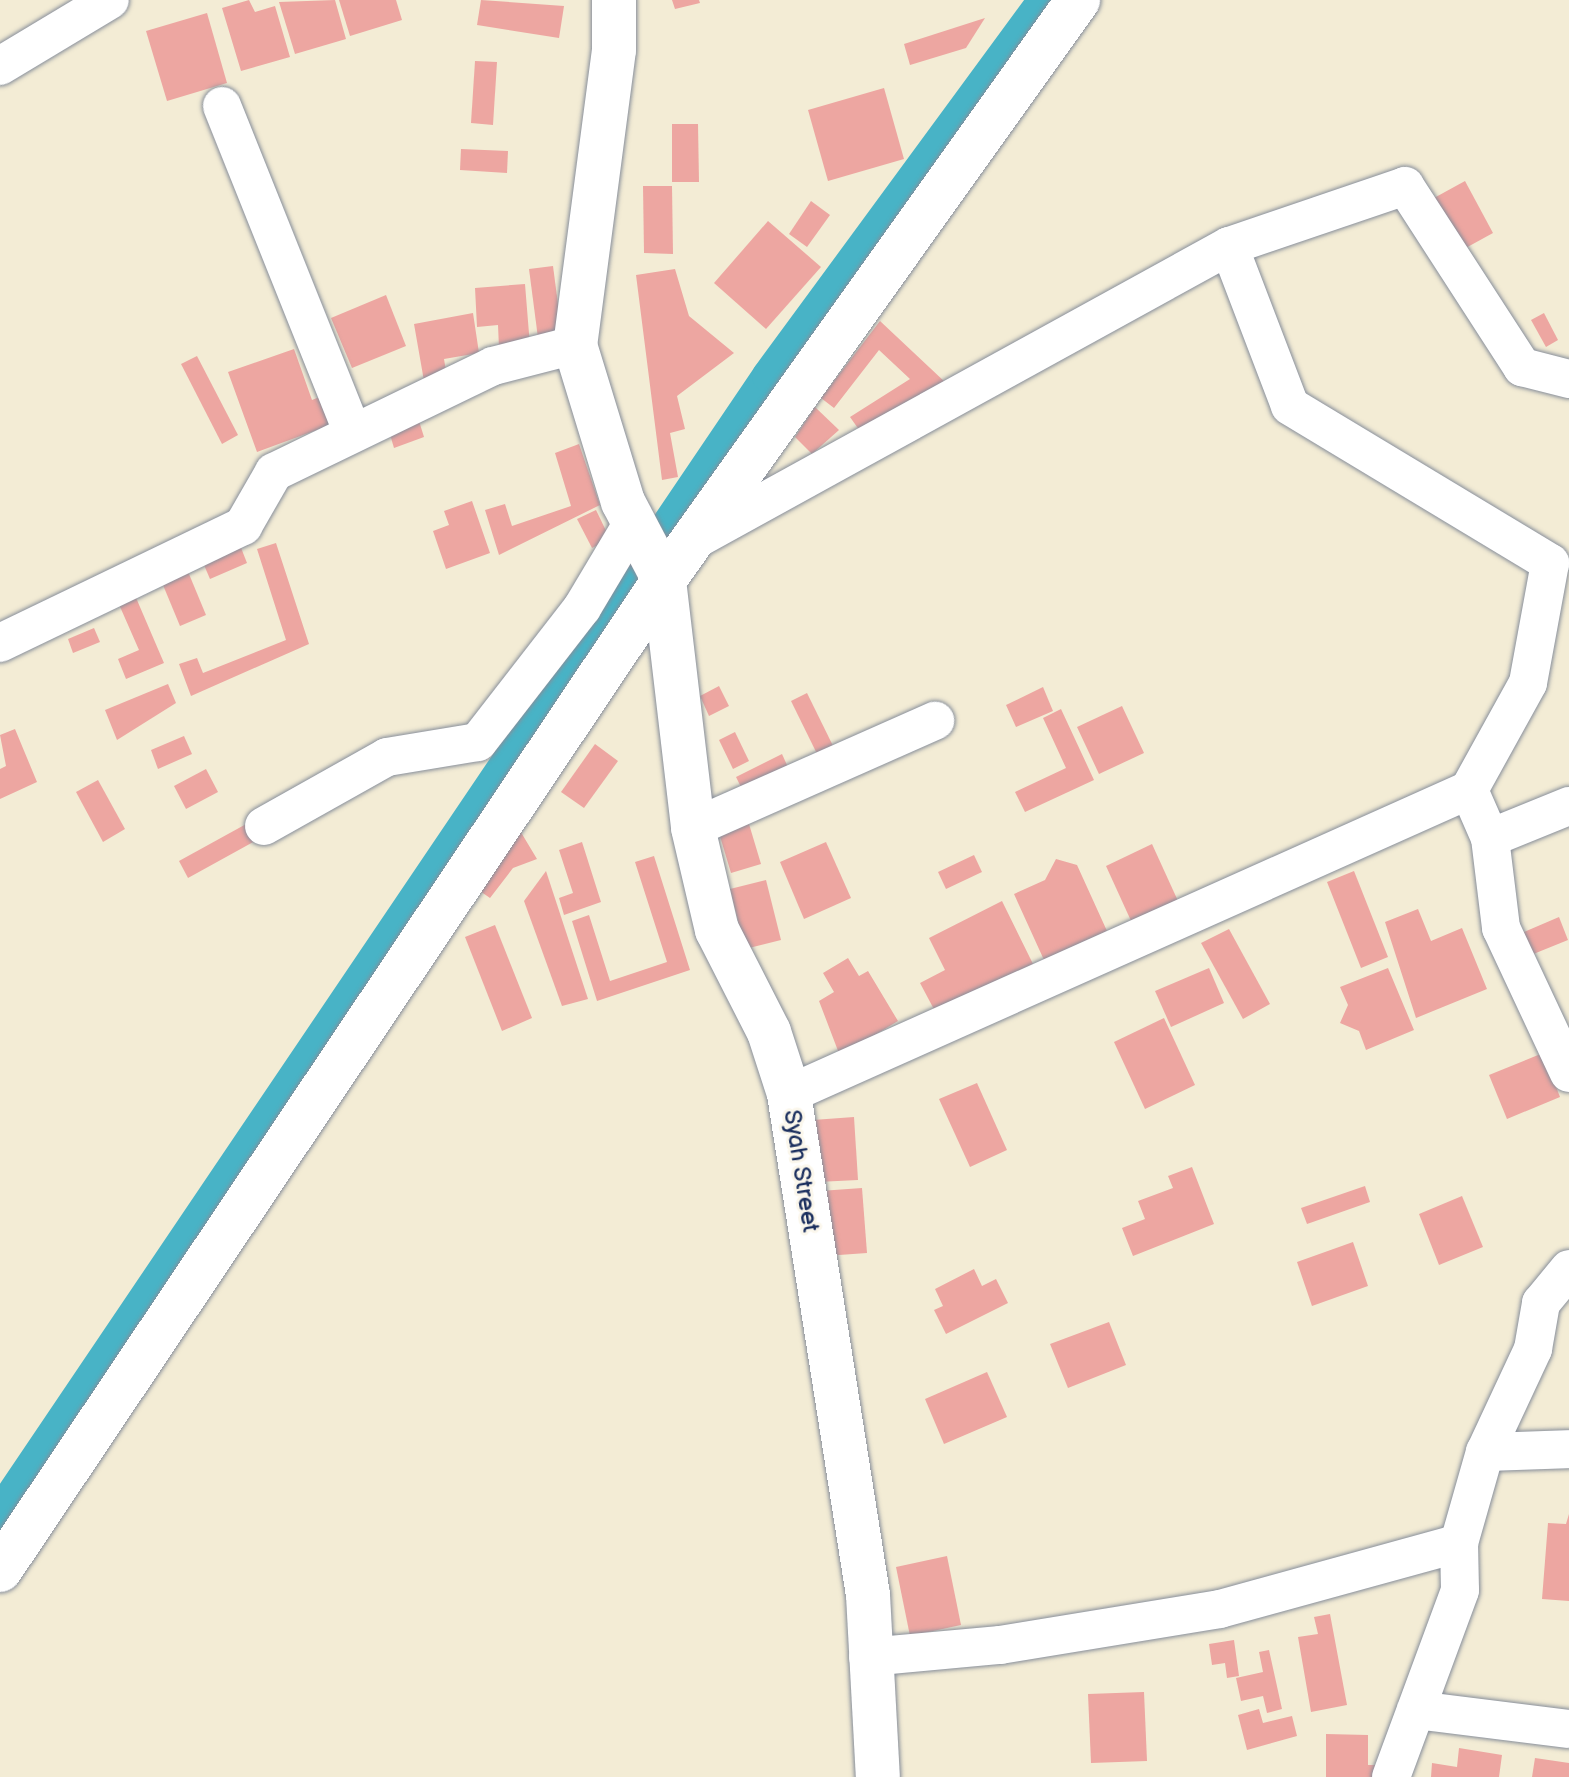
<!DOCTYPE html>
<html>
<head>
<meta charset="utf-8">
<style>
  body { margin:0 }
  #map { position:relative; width:1569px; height:1777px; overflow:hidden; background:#f3ecd5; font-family:"Balsamiq Sans",sans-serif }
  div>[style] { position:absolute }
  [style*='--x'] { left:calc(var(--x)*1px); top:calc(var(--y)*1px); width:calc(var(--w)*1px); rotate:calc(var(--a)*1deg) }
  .canal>* { height:34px; margin:-17px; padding:0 17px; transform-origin:17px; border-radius:17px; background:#48b3c6 }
  .building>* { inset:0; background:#eda6a1 }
  .roads { filter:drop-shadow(0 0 2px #878e9a) drop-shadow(0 0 2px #878e9a) }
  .street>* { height:38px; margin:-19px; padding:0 19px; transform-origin:19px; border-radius:19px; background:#fff }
  .secondary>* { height:44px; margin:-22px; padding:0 22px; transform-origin:22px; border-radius:22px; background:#fff }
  span { translate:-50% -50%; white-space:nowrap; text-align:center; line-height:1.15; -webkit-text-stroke:6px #fbf7ec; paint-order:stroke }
  .street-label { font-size:24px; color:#1b2f5e }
</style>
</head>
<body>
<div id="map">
  <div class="canal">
    <i style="--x:0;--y:1514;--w:1373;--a:-55.95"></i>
    <i style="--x:769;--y:376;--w:466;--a:-53.7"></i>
  </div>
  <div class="building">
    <i style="clip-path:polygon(249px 0,255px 12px,275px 6px,290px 57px,241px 71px,222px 8px)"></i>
    <i style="clip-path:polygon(335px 0,346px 39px,295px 54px,279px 2px)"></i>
    <i style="clip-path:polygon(339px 0,396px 0,402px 20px,350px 36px)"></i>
    <i style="clip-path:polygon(481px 0,564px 6px,559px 38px,477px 25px)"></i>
    <i style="clip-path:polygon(672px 0,699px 0,700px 3px,675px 9px)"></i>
    <i style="clip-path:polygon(207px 13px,227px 83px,167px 101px,146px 31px)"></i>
    <i style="clip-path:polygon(985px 18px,966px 48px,910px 65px,904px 44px)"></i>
    <i style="clip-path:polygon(475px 61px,497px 62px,493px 125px,471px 123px)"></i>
    <i style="clip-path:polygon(884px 88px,904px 159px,828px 181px,808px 110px)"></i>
    <i style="clip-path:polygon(672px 124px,698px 124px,699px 182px,672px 182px)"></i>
    <i style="clip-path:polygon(461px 149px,508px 151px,507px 173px,460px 170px)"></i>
    <i style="clip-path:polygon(1465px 181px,1493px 233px,1462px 250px,1434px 198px)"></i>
    <i style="clip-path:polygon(643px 186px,672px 186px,673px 254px,644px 253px)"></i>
    <i style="clip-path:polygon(811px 201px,830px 215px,807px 247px,789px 234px)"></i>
    <i style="clip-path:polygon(768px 221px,821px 267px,766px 329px,714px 283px)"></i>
    <i style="clip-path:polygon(553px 266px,562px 335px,538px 338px,529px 269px)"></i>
    <i style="clip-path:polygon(675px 269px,689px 316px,734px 353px,677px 396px,685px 429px,670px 433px,678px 477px,662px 480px,636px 275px)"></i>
    <i style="clip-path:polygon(525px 284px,530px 346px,499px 348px,498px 325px,477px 327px,475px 288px)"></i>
    <i style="clip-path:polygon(386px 295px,406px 346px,352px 368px,331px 318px)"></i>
    <i style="clip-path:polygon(473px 313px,479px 353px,444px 359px,447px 377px,424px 381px,414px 324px)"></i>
    <i style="clip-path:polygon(1544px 313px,1558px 340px,1546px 347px,1531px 320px)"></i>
    <i style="clip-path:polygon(880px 321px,946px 383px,862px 434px,850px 417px,910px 379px,879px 350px,834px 408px,821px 398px)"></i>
    <i style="clip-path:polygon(294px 349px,312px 400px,322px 396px,333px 424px,257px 452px,228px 372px)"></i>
    <i style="clip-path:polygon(197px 356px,238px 435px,222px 444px,181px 364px)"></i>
    <i style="clip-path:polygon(815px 407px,839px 430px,812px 454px,795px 437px)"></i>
    <i style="clip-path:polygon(419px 421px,424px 437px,394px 448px,389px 431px)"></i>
    <i style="clip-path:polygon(579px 444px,600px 505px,499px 555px,485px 510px,505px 504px,512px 526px,571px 506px,555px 453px)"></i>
    <i style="clip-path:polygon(472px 501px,490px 553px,446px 569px,433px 531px,449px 525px,444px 511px)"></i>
    <i style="clip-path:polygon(596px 510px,610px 539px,592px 548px,577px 519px)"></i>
    <i style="clip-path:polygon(236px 535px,247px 563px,210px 579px,198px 551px)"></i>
    <i style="clip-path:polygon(276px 543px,309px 644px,191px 696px,179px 664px,197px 658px,203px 673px,286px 640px,257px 549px)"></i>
    <i style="clip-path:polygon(184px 562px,206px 615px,180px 626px,158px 573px)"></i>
    <i style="clip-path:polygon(131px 586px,164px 663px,126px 679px,118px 659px,139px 650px,114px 593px)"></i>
    <i style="clip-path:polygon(94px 628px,100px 642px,73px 653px,68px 639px)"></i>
    <i style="clip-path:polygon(168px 684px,176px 703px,117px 740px,105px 710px)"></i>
    <i style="clip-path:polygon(719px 686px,729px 706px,709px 716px,700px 696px)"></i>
    <i style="clip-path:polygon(1043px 687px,1053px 711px,1016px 727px,1006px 705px)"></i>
    <i style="clip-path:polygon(807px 693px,838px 756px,822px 764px,791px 701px)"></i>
    <i style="clip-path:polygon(1122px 706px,1144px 753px,1099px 774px,1077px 727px)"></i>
    <i style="clip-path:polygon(1061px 709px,1094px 780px,1025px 812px,1015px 792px,1066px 768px,1043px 718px)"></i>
    <i style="clip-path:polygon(15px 729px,37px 782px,0 799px,0 769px,6px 766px,0 735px)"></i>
    <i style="clip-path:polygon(735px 732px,749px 761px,733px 769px,719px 740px)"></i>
    <i style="clip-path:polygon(184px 736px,192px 754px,158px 769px,151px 750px)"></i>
    <i style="clip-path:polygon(595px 744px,618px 761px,584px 808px,561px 792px)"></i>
    <i style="clip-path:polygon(782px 754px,792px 776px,747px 799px,736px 777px)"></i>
    <i style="clip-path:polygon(206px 769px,218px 792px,186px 809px,174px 786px)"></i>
    <i style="clip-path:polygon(98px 780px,125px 829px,103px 842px,76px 792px)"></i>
    <i style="clip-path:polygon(248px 823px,257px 840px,188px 878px,179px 861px)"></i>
    <i style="clip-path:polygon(749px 824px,761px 864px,731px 873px,719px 833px)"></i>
    <i style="clip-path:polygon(519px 829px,537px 859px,513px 868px,490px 898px,477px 889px)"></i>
    <i style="clip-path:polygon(582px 842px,601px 902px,564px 915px,559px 898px,573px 893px,559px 850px)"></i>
    <i style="clip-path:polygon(826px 842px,851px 898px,804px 919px,780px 862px)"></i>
    <i style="clip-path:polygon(1152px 844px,1178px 901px,1132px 923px,1106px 866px)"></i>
    <i style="clip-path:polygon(974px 855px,982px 872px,946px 889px,938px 872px)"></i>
    <i style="clip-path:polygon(654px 856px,690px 970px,597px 1001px,572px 921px,589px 915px,610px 981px,667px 962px,635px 862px)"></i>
    <i style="clip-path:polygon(1056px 859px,1077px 865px,1107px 931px,1044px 960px,1014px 894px,1045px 880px)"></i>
    <i style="clip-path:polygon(546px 871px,588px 999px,562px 1006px,524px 901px)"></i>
    <i style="clip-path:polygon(1354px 871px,1388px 957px,1361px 968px,1327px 882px)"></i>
    <i style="clip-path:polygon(766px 880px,781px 940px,745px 949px,730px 889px)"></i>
    <i style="clip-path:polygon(1002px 901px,1034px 966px,937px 1015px,920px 983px,945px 970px,929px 938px)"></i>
    <i style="clip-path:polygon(1418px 909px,1431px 941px,1462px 928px,1487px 989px,1416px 1018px,1385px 922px)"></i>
    <i style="clip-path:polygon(1559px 917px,1568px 940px,1526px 957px,1517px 935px)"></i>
    <i style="clip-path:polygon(495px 925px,532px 1018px,502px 1031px,465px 937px)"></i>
    <i style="clip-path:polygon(1229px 929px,1270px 1004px,1243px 1019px,1201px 943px)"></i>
    <i style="clip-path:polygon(848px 958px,859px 976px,868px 971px,898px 1021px,840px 1056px,819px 1001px,834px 992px,823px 973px)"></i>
    <i style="clip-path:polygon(1209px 968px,1224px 1003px,1171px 1027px,1155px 991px)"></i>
    <i style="clip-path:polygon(1388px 968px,1414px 1030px,1366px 1050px,1359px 1031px,1340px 1023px,1348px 1005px,1340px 987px)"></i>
    <i style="clip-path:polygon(1164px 1018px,1195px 1085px,1145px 1109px,1114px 1042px)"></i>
    <i style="clip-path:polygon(1543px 1053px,1560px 1097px,1507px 1119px,1489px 1075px)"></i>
    <i style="clip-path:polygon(977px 1083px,1007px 1150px,970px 1167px,939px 1099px)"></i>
    <i style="clip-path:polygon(854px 1117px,858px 1180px,817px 1182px,813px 1120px)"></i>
    <i style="clip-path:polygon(1192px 1167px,1214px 1224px,1133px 1256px,1122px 1228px,1145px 1219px,1138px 1201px,1173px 1188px,1168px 1176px)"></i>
    <i style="clip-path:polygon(1365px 1186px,1370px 1202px,1307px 1224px,1301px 1208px)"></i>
    <i style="clip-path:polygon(862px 1188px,867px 1253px,825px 1256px,820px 1191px)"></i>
    <i style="clip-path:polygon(1462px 1196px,1483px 1247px,1439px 1265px,1419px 1214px)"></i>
    <i style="clip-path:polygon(1353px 1242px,1368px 1286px,1312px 1306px,1297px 1262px)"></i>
    <i style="clip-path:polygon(974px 1269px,982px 1286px,996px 1279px,1008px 1303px,946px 1334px,934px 1310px,943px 1306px,935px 1289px)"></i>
    <i style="clip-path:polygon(1109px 1322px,1126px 1365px,1068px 1388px,1050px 1344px)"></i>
    <i style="clip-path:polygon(987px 1372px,1007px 1417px,944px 1444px,925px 1399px)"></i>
    <i style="clip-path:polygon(1569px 1514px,1569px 1601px,1542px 1599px,1548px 1523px,1566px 1524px)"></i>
    <i style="clip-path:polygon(947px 1556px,961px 1625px,910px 1636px,896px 1567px)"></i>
    <i style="clip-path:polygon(1330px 1614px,1347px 1705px,1311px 1712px,1298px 1637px,1318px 1634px,1314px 1617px)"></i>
    <i style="clip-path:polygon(1234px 1640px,1239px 1676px,1227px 1678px,1225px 1663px,1212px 1665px,1209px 1644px)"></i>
    <i style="clip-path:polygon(1269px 1650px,1282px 1709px,1267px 1713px,1263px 1696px,1241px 1701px,1236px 1678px,1263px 1672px,1259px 1652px)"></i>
    <i style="clip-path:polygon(1144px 1692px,1147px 1761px,1091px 1763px,1088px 1694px)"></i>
    <i style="clip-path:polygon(1259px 1709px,1263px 1723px,1292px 1716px,1297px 1736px,1247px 1750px,1238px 1715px)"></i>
    <i style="clip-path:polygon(1326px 1734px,1368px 1735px,1368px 1765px,1377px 1765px,1372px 1777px,1326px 1777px)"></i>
    <i style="clip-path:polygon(1459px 1748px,1502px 1755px,1499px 1777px,1431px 1777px,1432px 1763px,1457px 1767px)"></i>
    <i style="clip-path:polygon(1535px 1758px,1569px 1763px,1569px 1777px,1532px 1777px)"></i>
  </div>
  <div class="roads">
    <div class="street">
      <i style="--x:0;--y:66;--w:128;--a:-31"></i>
      <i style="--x:222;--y:106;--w:352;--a:68.2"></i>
      <i style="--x:1229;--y:246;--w:171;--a:69.1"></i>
      <i style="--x:1290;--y:406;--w:304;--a:31.1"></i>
      <i style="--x:1550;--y:563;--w:122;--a:100.4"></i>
      <i style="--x:1528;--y:683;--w:122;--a:118.9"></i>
      <i style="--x:691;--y:542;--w:614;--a:-28.82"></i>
      <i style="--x:1229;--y:246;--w:186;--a:-18.8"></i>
      <i style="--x:1405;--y:186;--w:216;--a:57.1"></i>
      <i style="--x:1522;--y:367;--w:49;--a:14.3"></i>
      <i style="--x:0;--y:643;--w:270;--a:-25.7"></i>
      <i style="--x:243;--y:526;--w:62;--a:-60.1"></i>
      <i style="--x:274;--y:472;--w:243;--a:-25.8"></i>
      <i style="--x:493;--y:366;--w:85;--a:-14.4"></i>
      <i style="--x:264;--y:826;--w:141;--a:-29.3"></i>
      <i style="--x:387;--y:757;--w:92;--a:-9.4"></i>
      <i style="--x:478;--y:742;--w:170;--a:-52.2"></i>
      <i style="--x:582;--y:608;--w:98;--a:-59.2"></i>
      <i style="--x:693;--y:828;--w:265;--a:-23.9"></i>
      <i style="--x:1490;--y:838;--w:85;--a:-22.1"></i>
      <i style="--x:789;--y:1094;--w:745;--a:-24.09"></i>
      <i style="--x:1469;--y:790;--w:52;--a:66.4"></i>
      <i style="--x:1490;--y:838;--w:91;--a:83"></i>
      <i style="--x:1501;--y:928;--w:160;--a:64.9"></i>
      <i style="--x:1485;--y:1452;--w:84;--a:-2"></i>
      <i style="--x:868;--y:1657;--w:133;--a:-5.2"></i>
      <i style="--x:1000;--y:1645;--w:223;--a:-9.3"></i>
      <i style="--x:1220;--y:1609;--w:248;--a:-15.4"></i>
      <i style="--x:1459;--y:1543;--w:95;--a:-74.1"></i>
      <i style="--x:1485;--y:1452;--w:114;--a:-65"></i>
      <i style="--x:1533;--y:1349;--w:47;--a:-80.1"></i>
      <i style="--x:1541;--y:1303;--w:44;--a:-50.5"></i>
      <i style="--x:1416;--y:1710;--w:154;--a:7.1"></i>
      <i style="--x:1391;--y:1777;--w:199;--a:-69.7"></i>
      <i style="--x:1460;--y:1590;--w:47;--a:-91.2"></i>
    </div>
    <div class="secondary">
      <i style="--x:614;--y:0;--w:50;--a:90"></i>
      <i style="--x:614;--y:50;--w:298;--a:97.5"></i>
      <i style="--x:575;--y:345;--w:164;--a:73"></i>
      <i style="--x:623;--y:502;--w:88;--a:62.3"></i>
      <i style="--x:664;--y:580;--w:250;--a:83.3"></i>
      <i style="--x:693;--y:828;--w:105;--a:76.8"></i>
      <i style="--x:717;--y:930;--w:114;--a:63"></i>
      <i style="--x:769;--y:1032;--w:65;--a:72.1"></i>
      <i style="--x:789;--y:1094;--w:507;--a:81.04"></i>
      <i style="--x:868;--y:1595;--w:182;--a:86.9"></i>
      <i style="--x:0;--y:1570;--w:1192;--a:-56.15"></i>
      <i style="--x:664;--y:580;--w:713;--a:-54.48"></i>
    </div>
  </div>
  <div class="street-label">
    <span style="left:801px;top:1171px;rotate:81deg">Syah Street</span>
  </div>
</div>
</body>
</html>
